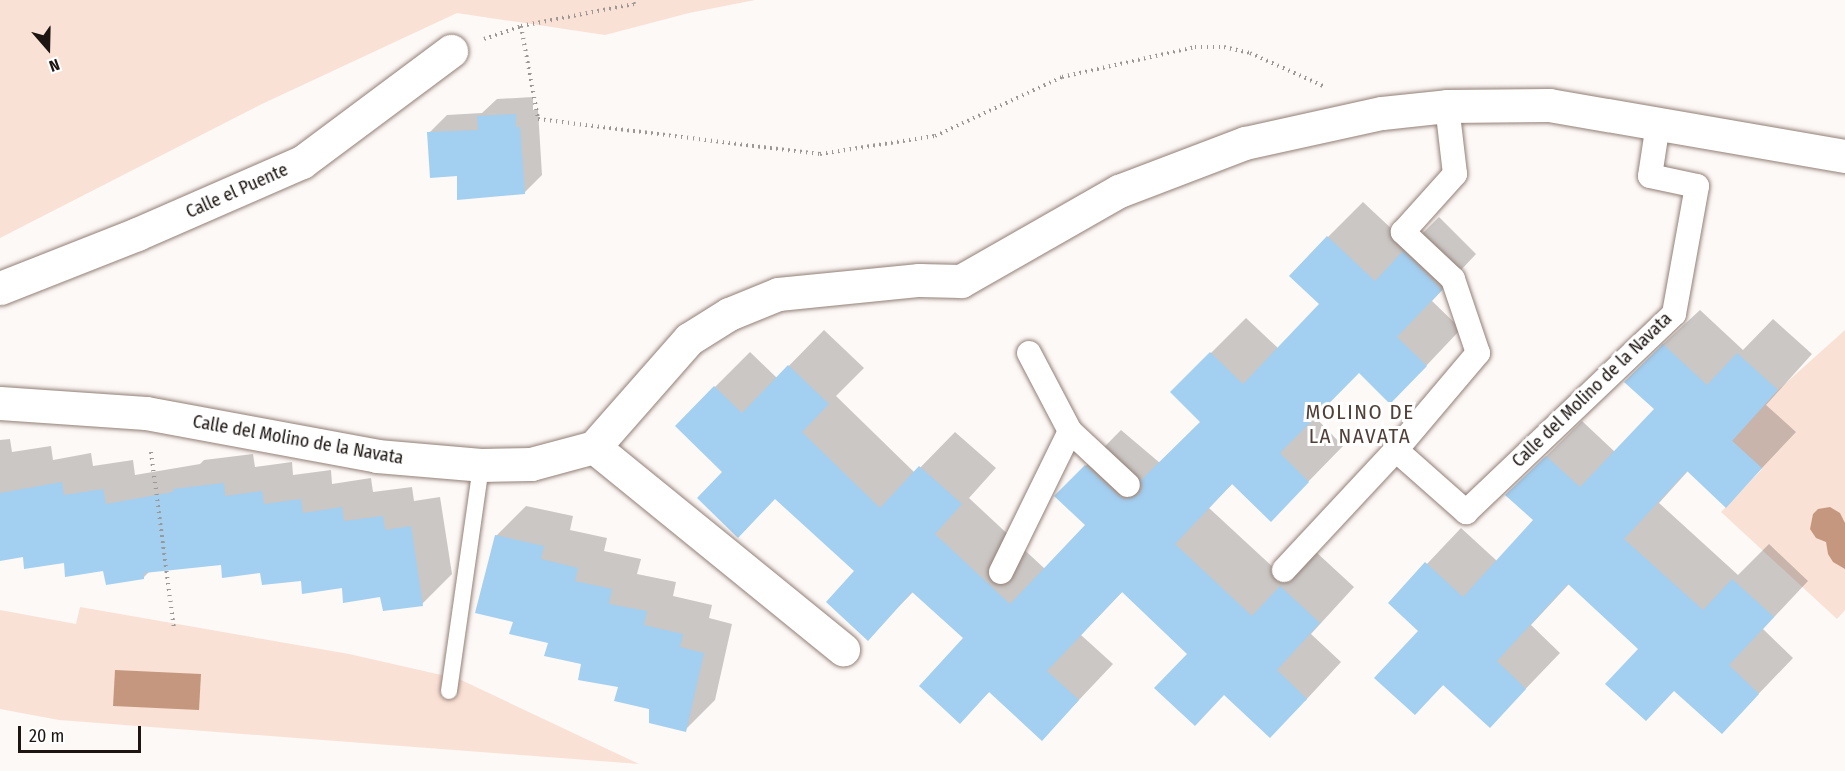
<!DOCTYPE html>
<html>
<head>
<meta charset="utf-8">
<style>
  body { margin:0 }
  #map { position:relative; width:1845px; height:771px; overflow:hidden; background:#fdf9f6; font-family:"Fira Sans Condensed",sans-serif }
  div>[style] { position:absolute }
  [style*='--x'] { left:calc(var(--x)*1px); top:calc(var(--y)*1px); width:calc(var(--w)*1px); rotate:calc(var(--a)*1deg) }
  .green>* { inset:0; background:#fae1d5 }
  .water>* { inset:0; background:#c5977f }
  .shadow>* { inset:0; background:#0003 }
  .building>* { inset:0; background:#a3cff0 }
  .path>* { height:4px; margin-top:-2px; transform-origin:0; background:repeating-linear-gradient(90deg,#9d9895 0 1.5px,transparent 0 6px) }
  .roads { filter:drop-shadow(0 0 2px #927f76) drop-shadow(0 0 2px #927f76) }
  .service>* { height:16px; margin:-8px; padding:0 8px; transform-origin:8px; border-radius:8px; background:#fff }
  .pedestrian>* { height:24px; margin:-12px; padding:0 12px; transform-origin:12px; border-radius:12px; background:#fff }
  .minor>* { height:33px; margin:-16.5px; padding:0 16.5px; transform-origin:16.5px; border-radius:16.5px; background:#fff }
  span { translate:-50% -50%; white-space:nowrap; text-align:center; line-height:1.15; -webkit-text-stroke:6px #fff; paint-order:stroke }
  .street-label { font-size:18px; color:#1c1511 }
  .quarter-label { font-size:21px; color:#504038; letter-spacing:1.5px }
  .north { position:absolute; left:18px; top:18px; width:60px; height:60px; -webkit-text-stroke:4px #fff; paint-order:stroke; rotate:160deg; font-size:16px; font-weight:700; line-height:24px; text-align:center; color:#1c1511 }
  .north::after { content:''; display:block; margin:auto; width:21px; height:27px; background:#1c1511; clip-path:polygon(50% 0,100% 100%,50% 72%,0 100%) }
  .scale { position:absolute; left:18px; top:726px; width:123px; height:27px; box-sizing:border-box; border:3px solid #1c1511; border-top:0; padding-left:8px; font-size:18px; line-height:21px; white-space:nowrap; color:#1c1511; -webkit-text-stroke:4px #fff; paint-order:stroke }
</style>
</head>
<body>
<div id="map">
  <div class="green">
    <i style="clip-path:polygon(0 0,755px 0,689px 13px,605px 35px,457px 13px,262px 104px,0 238px)"></i>
    <i style="clip-path:polygon(1845px 330px,1845px 610px,1837px 619px,1721px 512px,1762px 469px,1731px 440px,1778px 390px)"></i>
    <i style="clip-path:polygon(80px 607px,349px 654px,459px 679px,639px 764px,59px 720px,0 709px,0 610px,76px 624px)"></i>
  </div>
  <div class="water">
    <i style="clip-path:polygon(1830px 507px,1840px 513px,1845px 523px,1845px 569px,1833px 562px,1828px 554px,1826px 542px,1816px 538px,1810px 529px,1813px 514px,1818px 509px)"></i>
    <i style="clip-path:polygon(115px 670px,201px 674px,199px 710px,113px 706px)"></i>
  </div>
  <div class="shadow">
    <i style="clip-path:polygon(533px 97px,533px 110px,538px 110px,542px 175px,524px 193px,458px 175px,429px 133px,447px 115px,482px 113px,497px 99px)"></i>
    <i style="clip-path:polygon(1363px 202px,1410px 246px,1439px 217px,1476px 254px,1432px 301px,1461px 329px,1426px 366px,1359px 371px,1314px 416px,1343px 446px,1306px 484px,1233px 483px,1209px 508px,1288px 581px,1316px 552px,1354px 587px,1311px 634px,1341px 662px,1305px 701px,1189px 653px,1123px 591px,1081px 635px,1113px 664px,1042px 739px,990px 691px,960px 722px,965px 638px,914px 591px,868px 638px,856px 571px,776px 497px,725px 472px,715px 387px,750px 352px,777px 378px,824px 330px,864px 368px,836px 396px,915px 473px,955px 432px,996px 468px,969px 498px,1045px 569px,1087px 525px,1056px 496px,1121px 430px,1160px 463px,1202px 422px,1172px 392px,1246px 318px,1279px 349px,1321px 304px,1328px 237px)"></i>
    <i style="clip-path:polygon(1700px 310px,1743px 350px,1773px 319px,1812px 354px,1766px 405px,1796px 432px,1726px 506px,1688px 471px,1659px 503px,1738px 575px,1769px 544px,1808px 581px,1763px 629px,1793px 658px,1722px 732px,1640px 649px,1570px 583px,1531px 625px,1560px 653px,1490px 726px,1444px 684px,1415px 713px,1420px 631px,1390px 603px,1461px 528px,1497px 561px,1535px 520px,1507px 495px,1582px 421px,1615px 452px,1656px 409px,1661px 346px)"></i>
    <i style="clip-path:polygon(10px 439px,12px 452px,51px 446px,53px 460px,91px 453px,93px 466px,133px 460px,135px 475px,200px 464px,204px 460px,253px 454px,255px 467px,292px 462px,293px 475px,331px 470px,332px 484px,371px 478px,373px 492px,412px 487px,414px 501px,440px 497px,452px 574px,422px 604px,223px 563px,151px 570px,143px 578px,25px 555px,0 559px,0 440px)"></i>
    <i style="clip-path:polygon(526px 506px,573px 516px,570px 530px,607px 538px,604px 551px,641px 559px,637px 574px,676px 582px,673px 596px,712px 605px,709px 618px,732px 624px,715px 700px,685px 730px,515px 621px,496px 536px)"></i>
  </div>
  <div class="building">
    <i style="clip-path:polygon(516px 114px,516px 127px,520px 127px,525px 194px,457px 200px,457px 176px,430px 178px,427px 132px,478px 130px,477px 116px)"></i>
    <i style="clip-path:polygon(1327px 236px,1375px 281px,1403px 251px,1442px 290px,1397px 337px,1427px 366px,1390px 404px,1359px 373px,1280px 453px,1309px 482px,1271px 522px,1232px 484px,1175px 544px,1252px 616px,1280px 586px,1320px 623px,1277px 670px,1307px 699px,1270px 738px,1224px 695px,1195px 726px,1154px 688px,1187px 654px,1122px 592px,1047px 671px,1079px 700px,1042px 741px,989px 692px,960px 724px,919px 686px,963px 638px,912px 592px,868px 641px,826px 602px,854px 571px,775px 499px,738px 538px,697px 498px,722px 472px,675px 426px,714px 386px,742px 413px,788px 365px,829px 404px,802px 432px,880px 508px,919px 466px,962px 504px,935px 534px,1010px 604px,1085px 525px,1054px 496px,1085px 465px,1119px 496px,1125px 499px,1138px 495px,1142px 488px,1141px 480px,1200px 422px,1170px 392px,1210px 352px,1243px 384px,1319px 304px,1289px 276px)"></i>
    <i style="clip-path:polygon(1663px 344px,1707px 385px,1737px 353px,1778px 390px,1732px 441px,1762px 468px,1726px 508px,1687px 471px,1624px 539px,1703px 610px,1732px 579px,1774px 617px,1729px 665px,1759px 694px,1722px 734px,1674px 691px,1646px 721px,1605px 684px,1638px 649px,1568px 584px,1497px 661px,1526px 689px,1490px 728px,1443px 685px,1415px 715px,1374px 678px,1418px 631px,1388px 603px,1425px 562px,1463px 597px,1533px 520px,1505px 495px,1546px 456px,1580px 487px,1654px 409px,1624px 382px)"></i>
    <i style="clip-path:polygon(62px 482px,64px 495px,103px 489px,106px 504px,173px 492px,173px 489px,224px 483px,225px 496px,262px 491px,264px 504px,301px 499px,303px 513px,342px 507px,344px 521px,383px 516px,385px 530px,411px 526px,423px 606px,383px 611px,380px 597px,343px 603px,342px 588px,302px 594px,301px 581px,262px 585px,260px 573px,222px 578px,221px 565px,144px 573px,144px 579px,106px 585px,103px 571px,65px 577px,64px 563px,24px 569px,23px 557px,0 561px,0 493px)"></i>
    <i style="clip-path:polygon(495px 535px,544px 546px,541px 559px,578px 568px,575px 581px,612px 589px,609px 604px,647px 611px,644px 625px,683px 634px,680px 647px,704px 653px,686px 732px,649px 723px,649px 709px,614px 701px,618px 687px,578px 680px,581px 664px,544px 656px,548px 643px,509px 634px,513px 622px,475px 613px)"></i>
  </div>
  <div class="path">
    <i style="--x:521;--y:26;--w:95;--a:79.6"></i>
    <i style="--x:538;--y:119;--w:284;--a:7.1"></i>
    <i style="--x:820;--y:154;--w:116;--a:-8.9"></i>
    <i style="--x:935;--y:136;--w:140;--a:-24.9"></i>
    <i style="--x:1062;--y:77;--w:136;--a:-12.7"></i>
    <i style="--x:1195;--y:47;--w:29;--a:0"></i>
    <i style="--x:1224;--y:47;--w:27;--a:13"></i>
    <i style="--x:1250;--y:53;--w:80;--a:24.3"></i>
    <i style="--x:484;--y:39;--w:39;--a:-19"></i>
    <i style="--x:521;--y:26;--w:115;--a:-11"></i>
    <i style="--x:634;--y:4;--w:4;--a:-104"></i>
    <i style="--x:151;--y:452;--w:179;--a:82.6"></i>
  </div>
  <div class="roads">
    <div class="service">
      <i style="--x:449;--y:691;--w:228;--a:-81.9"></i>
    </div>
    <div class="pedestrian">
      <i style="--x:1029;--y:353;--w:88;--a:62.3"></i>
      <i style="--x:1070;--y:431;--w:79;--a:43"></i>
      <i style="--x:1396;--y:450;--w:94;--a:41.5"></i>
      <i style="--x:1466;--y:512;--w:287;--a:-43.6"></i>
      <i style="--x:1674;--y:314;--w:130;--a:-79.8"></i>
      <i style="--x:1697;--y:186;--w:48;--a:-168"></i>
      <i style="--x:1650;--y:176;--w:53;--a:-81.3"></i>
      <i style="--x:1284;--y:570;--w:164;--a:-47"></i>
      <i style="--x:1396;--y:450;--w:127;--a:-49.8"></i>
      <i style="--x:1478;--y:353;--w:78;--a:-108.7"></i>
      <i style="--x:1453;--y:279;--w:69;--a:-136.8"></i>
      <i style="--x:1403;--y:232;--w:78;--a:-48.1"></i>
      <i style="--x:1455;--y:174;--w:68;--a:-96.7"></i>
      <i style="--x:1001;--y:572;--w:157;--a:-63.9"></i>
    </div>
    <div class="minor">
      <i style="--x:0;--y:288;--w:147;--a:-21.5"></i>
      <i style="--x:137;--y:234;--w:180;--a:-23.6"></i>
      <i style="--x:302;--y:162;--w:186;--a:-36.7"></i>
      <i style="--x:0;--y:403;--w:146;--a:3.9"></i>
      <i style="--x:146;--y:413;--w:235;--a:10.5"></i>
      <i style="--x:377;--y:456;--w:104;--a:4.9"></i>
      <i style="--x:481;--y:465;--w:50;--a:-1.1"></i>
      <i style="--x:531;--y:464;--w:65;--a:-15.1"></i>
      <i style="--x:594;--y:447;--w:144;--a:-48.7"></i>
      <i style="--x:689;--y:339;--w:47;--a:-32"></i>
      <i style="--x:729;--y:314;--w:53;--a:-22.2"></i>
      <i style="--x:778;--y:294;--w:142;--a:-5.7"></i>
      <i style="--x:919;--y:280;--w:42;--a:1.4"></i>
      <i style="--x:961;--y:281;--w:182;--a:-29.7"></i>
      <i style="--x:1119;--y:191;--w:135;--a:-20.9"></i>
      <i style="--x:1245;--y:143;--w:140;--a:-12.4"></i>
      <i style="--x:1382;--y:113;--w:65;--a:-6.1"></i>
      <i style="--x:1447;--y:106;--w:102;--a:-0.6"></i>
      <i style="--x:1549;--y:105;--w:300;--a:9.8"></i>
      <i style="--x:594;--y:447;--w:321;--a:39.1"></i>
    </div>
  </div>
  <div class="street-label">
    <span style="left:237px;top:191px;rotate:-24deg">Calle el Puente</span>
    <span style="left:1592px;top:390px;rotate:-44deg">Calle del Molino de la Navata</span>
    <span style="left:298px;top:440px;rotate:10deg">Calle del Molino de la Navata</span>
  </div>
  <div class="quarter-label">
    <span style="left:1360px;top:424px">MOLINO DE<br>LA NAVATA</span>
  </div>
  <div class="north">N</div>
  <div class="scale">20 m</div>
</div>
</body>
</html>
